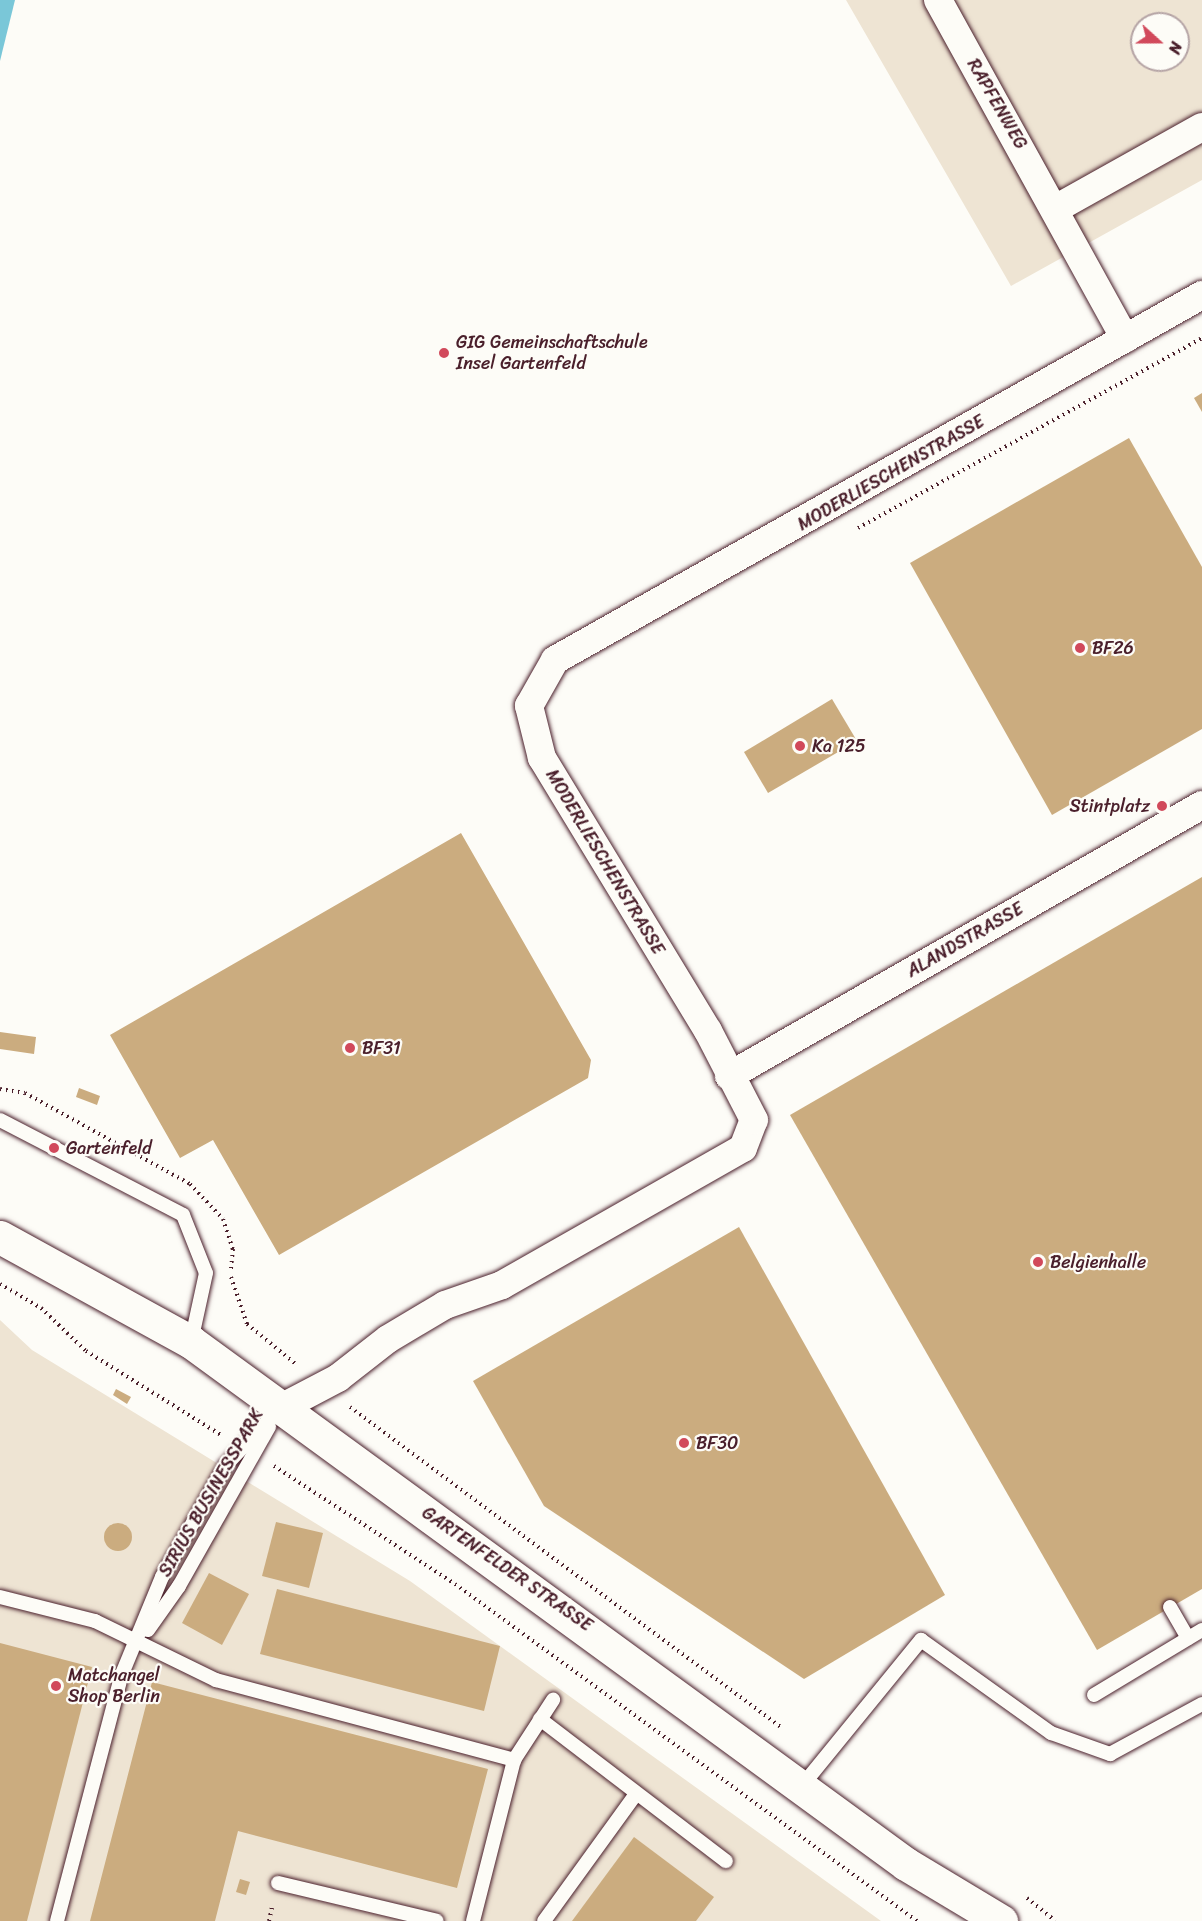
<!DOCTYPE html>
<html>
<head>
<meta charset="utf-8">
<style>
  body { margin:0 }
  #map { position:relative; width:1202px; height:1921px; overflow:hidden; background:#fdfcf7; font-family:Sriracha,sans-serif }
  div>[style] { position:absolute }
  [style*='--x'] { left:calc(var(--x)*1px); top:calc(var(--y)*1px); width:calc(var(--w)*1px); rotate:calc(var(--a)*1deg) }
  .built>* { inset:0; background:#eee4d3 }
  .water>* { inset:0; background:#7ac7d8 }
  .building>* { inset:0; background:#cbac7f }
  .round { border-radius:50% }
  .path>* { height:4px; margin-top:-2px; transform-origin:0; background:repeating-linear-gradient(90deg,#4a1f2b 0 1.5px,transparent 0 6px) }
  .roads { filter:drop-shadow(0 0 2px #4a1f2b) drop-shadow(0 0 2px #4a1f2b) }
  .lane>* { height:14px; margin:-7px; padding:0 7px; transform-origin:7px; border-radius:7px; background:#fdfcf7 }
  .street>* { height:28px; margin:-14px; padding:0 14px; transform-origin:14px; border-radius:14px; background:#fdfcf7 }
  .secondary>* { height:33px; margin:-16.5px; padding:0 16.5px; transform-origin:16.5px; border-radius:16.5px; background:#fdfcf7 }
  .dots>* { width:16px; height:16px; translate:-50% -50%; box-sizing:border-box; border:3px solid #fdfcf7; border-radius:50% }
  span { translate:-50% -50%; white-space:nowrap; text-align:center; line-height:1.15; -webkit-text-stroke:4.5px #fdfcf7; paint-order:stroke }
  .street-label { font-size:18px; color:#4a1f2b }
  .poi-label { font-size:18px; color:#4a1f2b }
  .left { translate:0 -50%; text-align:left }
  .right { translate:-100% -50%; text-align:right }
  .north { position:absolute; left:1130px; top:12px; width:60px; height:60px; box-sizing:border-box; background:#fdfcf7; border:2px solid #b5a4a5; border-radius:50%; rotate:111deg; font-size:16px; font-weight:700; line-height:24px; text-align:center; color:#4a1f2b }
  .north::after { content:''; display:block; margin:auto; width:21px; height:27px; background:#d1495b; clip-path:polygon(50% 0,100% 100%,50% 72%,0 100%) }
</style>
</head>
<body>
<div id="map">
  <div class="built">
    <i style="clip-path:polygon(evenodd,846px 0,1202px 0,1202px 180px,1011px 286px,846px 0,1142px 24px,1178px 24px,1178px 60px,1142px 60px,1142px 24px)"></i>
    <i style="clip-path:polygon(0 1320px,32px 1350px,410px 1581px,881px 1921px,0 1921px)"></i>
  </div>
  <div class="water">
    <i style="clip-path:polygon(0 0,15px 0,0 61px)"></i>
  </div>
  <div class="building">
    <i style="clip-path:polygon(1202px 393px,1202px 412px,1194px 398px)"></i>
    <i style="clip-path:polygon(1129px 438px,1202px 567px,1202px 729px,1052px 815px,910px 563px)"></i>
    <i style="clip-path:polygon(832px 699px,857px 741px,768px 793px,744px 752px)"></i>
    <i style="clip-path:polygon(461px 833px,591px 1060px,588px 1078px,279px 1255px,213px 1140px,180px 1158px,110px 1035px)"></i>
    <i style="clip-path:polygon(1202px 877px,1202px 1589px,1097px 1650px,790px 1115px)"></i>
    <i style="clip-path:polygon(0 1032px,36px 1037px,34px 1054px,0 1049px)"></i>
    <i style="clip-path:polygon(79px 1088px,100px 1096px,97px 1105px,76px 1097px)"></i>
    <i style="clip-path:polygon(739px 1227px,945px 1595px,804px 1679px,544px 1506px,473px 1381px)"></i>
    <i style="clip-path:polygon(116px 1389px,131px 1397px,127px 1404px,113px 1395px)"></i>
    <i style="clip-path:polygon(276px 1522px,323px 1533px,309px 1588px,262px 1576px)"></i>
    <i class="round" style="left:104px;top:1523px;width:28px;height:28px"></i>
    <i style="clip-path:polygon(209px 1573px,249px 1594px,222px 1645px,182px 1623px)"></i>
    <i style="clip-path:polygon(277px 1589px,500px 1646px,484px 1711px,260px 1654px)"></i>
    <i style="clip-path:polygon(0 1643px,92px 1667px,27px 1921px,0 1921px)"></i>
    <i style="clip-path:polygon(152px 1682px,488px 1769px,457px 1888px,238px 1831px,215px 1921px,90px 1921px)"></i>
    <i style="clip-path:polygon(634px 1837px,714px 1897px,696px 1921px,572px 1921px)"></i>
    <i style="clip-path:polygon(240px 1879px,250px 1882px,246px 1895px,236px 1892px)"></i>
  </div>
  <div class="path">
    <i style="--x:858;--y:528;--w:393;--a:-28.9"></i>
    <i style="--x:0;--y:1089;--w:25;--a:9"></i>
    <i style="--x:25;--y:1093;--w:188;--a:28.9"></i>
    <i style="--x:190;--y:1184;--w:48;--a:46.7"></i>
    <i style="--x:223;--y:1219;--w:32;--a:72"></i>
    <i style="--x:233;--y:1249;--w:20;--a:96"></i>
    <i style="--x:231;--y:1277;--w:50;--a:71.2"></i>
    <i style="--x:247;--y:1324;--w:65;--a:39.4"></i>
    <i style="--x:0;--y:1284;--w:48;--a:30.3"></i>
    <i style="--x:41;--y:1308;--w:62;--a:43.7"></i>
    <i style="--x:86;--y:1351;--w:159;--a:31.9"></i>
    <i style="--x:350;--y:1407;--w:538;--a:36.61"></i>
    <i style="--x:274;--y:1466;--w:216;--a:33.1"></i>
    <i style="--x:455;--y:1584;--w:572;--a:36.11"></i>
    <i style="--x:1027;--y:1898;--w:36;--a:39"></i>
    <i style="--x:269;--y:1921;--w:14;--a:-78"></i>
  </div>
  <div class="roads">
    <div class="lane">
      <i style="--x:0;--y:1120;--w:206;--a:27.4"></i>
      <i style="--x:183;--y:1215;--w:62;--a:68.4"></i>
      <i style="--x:206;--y:1273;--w:71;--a:102.3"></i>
      <i style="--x:0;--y:1597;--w:98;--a:14.2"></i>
      <i style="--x:95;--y:1621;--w:135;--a:26"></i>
      <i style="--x:216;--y:1680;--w:309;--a:15"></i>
      <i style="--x:1170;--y:1607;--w:36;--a:60"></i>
      <i style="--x:148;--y:1630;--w:54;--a:-54.8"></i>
      <i style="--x:179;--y:1586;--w:183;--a:-60.5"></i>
      <i style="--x:1094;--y:1695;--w:126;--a:-31"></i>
      <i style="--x:540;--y:1719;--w:234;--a:37.4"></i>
      <i style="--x:801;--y:1787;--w:190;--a:-50.8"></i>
      <i style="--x:921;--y:1640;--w:160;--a:35.6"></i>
      <i style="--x:1051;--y:1733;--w:63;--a:19.6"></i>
      <i style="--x:1110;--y:1754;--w:105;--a:-28.5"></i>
      <i style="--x:278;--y:1883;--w:163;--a:13.4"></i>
      <i style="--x:57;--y:1921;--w:255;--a:-75.3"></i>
      <i style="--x:122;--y:1674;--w:105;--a:-67.6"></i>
      <i style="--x:162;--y:1577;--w:128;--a:-60.4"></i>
      <i style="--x:225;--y:1466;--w:79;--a:-46.5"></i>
      <i style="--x:473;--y:1921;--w:166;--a:-75.7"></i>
      <i style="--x:514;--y:1760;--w:72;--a:-57"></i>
      <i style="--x:544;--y:1921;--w:157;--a:-54.1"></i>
    </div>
    <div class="street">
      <i style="--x:938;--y:0;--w:387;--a:61.1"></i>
      <i style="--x:1057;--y:208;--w:166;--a:-29.2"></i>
      <i style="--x:729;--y:1076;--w:545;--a:-29.81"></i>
      <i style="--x:279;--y:1409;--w:67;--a:-27.7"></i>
      <i style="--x:338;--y:1378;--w:63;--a:-38"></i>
      <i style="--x:388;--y:1339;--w:66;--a:-30.8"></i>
      <i style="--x:445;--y:1305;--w:60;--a:-19.3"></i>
      <i style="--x:502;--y:1285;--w:277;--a:-29.6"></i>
      <i style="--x:743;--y:1148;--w:30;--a:-69"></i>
      <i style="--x:754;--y:1120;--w:100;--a:-117.3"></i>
      <i style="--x:708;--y:1031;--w:320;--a:-121.3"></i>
      <i style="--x:542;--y:758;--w:54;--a:-104"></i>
      <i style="--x:529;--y:706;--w:53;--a:-60.5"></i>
      <i style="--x:555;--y:660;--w:743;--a:-29.43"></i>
    </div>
    <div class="secondary">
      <i style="--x:0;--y:1237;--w:218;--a:28.8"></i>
      <i style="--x:191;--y:1342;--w:885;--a:36.13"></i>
      <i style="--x:906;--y:1864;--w:111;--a:31"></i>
    </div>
  </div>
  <div class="dots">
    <i style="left:444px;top:353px;background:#d1495b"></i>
    <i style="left:1080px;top:648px;background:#d1495b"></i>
    <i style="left:800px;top:746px;background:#d1495b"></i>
    <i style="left:1162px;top:806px;background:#d1495b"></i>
    <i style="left:350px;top:1048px;background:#d1495b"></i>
    <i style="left:54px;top:1148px;background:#d1495b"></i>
    <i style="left:1038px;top:1262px;background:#d1495b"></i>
    <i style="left:684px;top:1443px;background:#d1495b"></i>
    <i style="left:56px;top:1686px;background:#d1495b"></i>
  </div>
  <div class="street-label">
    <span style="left:997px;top:104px;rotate:60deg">RAPFENWEG</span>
    <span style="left:891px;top:473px;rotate:-30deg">MODERLIESCHENSTRASSE</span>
    <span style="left:605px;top:862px;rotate:59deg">MODERLIESCHENSTRASSE</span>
    <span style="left:965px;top:940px;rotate:-30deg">ALANDSTRASSE</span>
    <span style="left:211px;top:1493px;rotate:-60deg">SIRIUS BUSINESSPARK</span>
    <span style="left:507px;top:1569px;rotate:35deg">GARTENFELDER STRASSE</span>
  </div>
  <div class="poi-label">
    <span class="left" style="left:456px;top:353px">GIG Gemeinschaftschule<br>Insel Gartenfeld</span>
    <span class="left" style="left:1092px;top:648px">BF26</span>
    <span class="left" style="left:812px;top:746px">Ka 125</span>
    <span class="right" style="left:1150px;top:806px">Stintplatz</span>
    <span class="left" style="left:362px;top:1048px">BF31</span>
    <span class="left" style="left:66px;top:1148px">Gartenfeld</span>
    <span class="left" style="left:1050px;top:1262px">Belgienhalle</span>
    <span class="left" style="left:696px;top:1443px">BF30</span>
    <span class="left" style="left:68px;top:1686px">Matchangel<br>Shop Berlin</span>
  </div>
  <div class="north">N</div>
</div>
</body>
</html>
